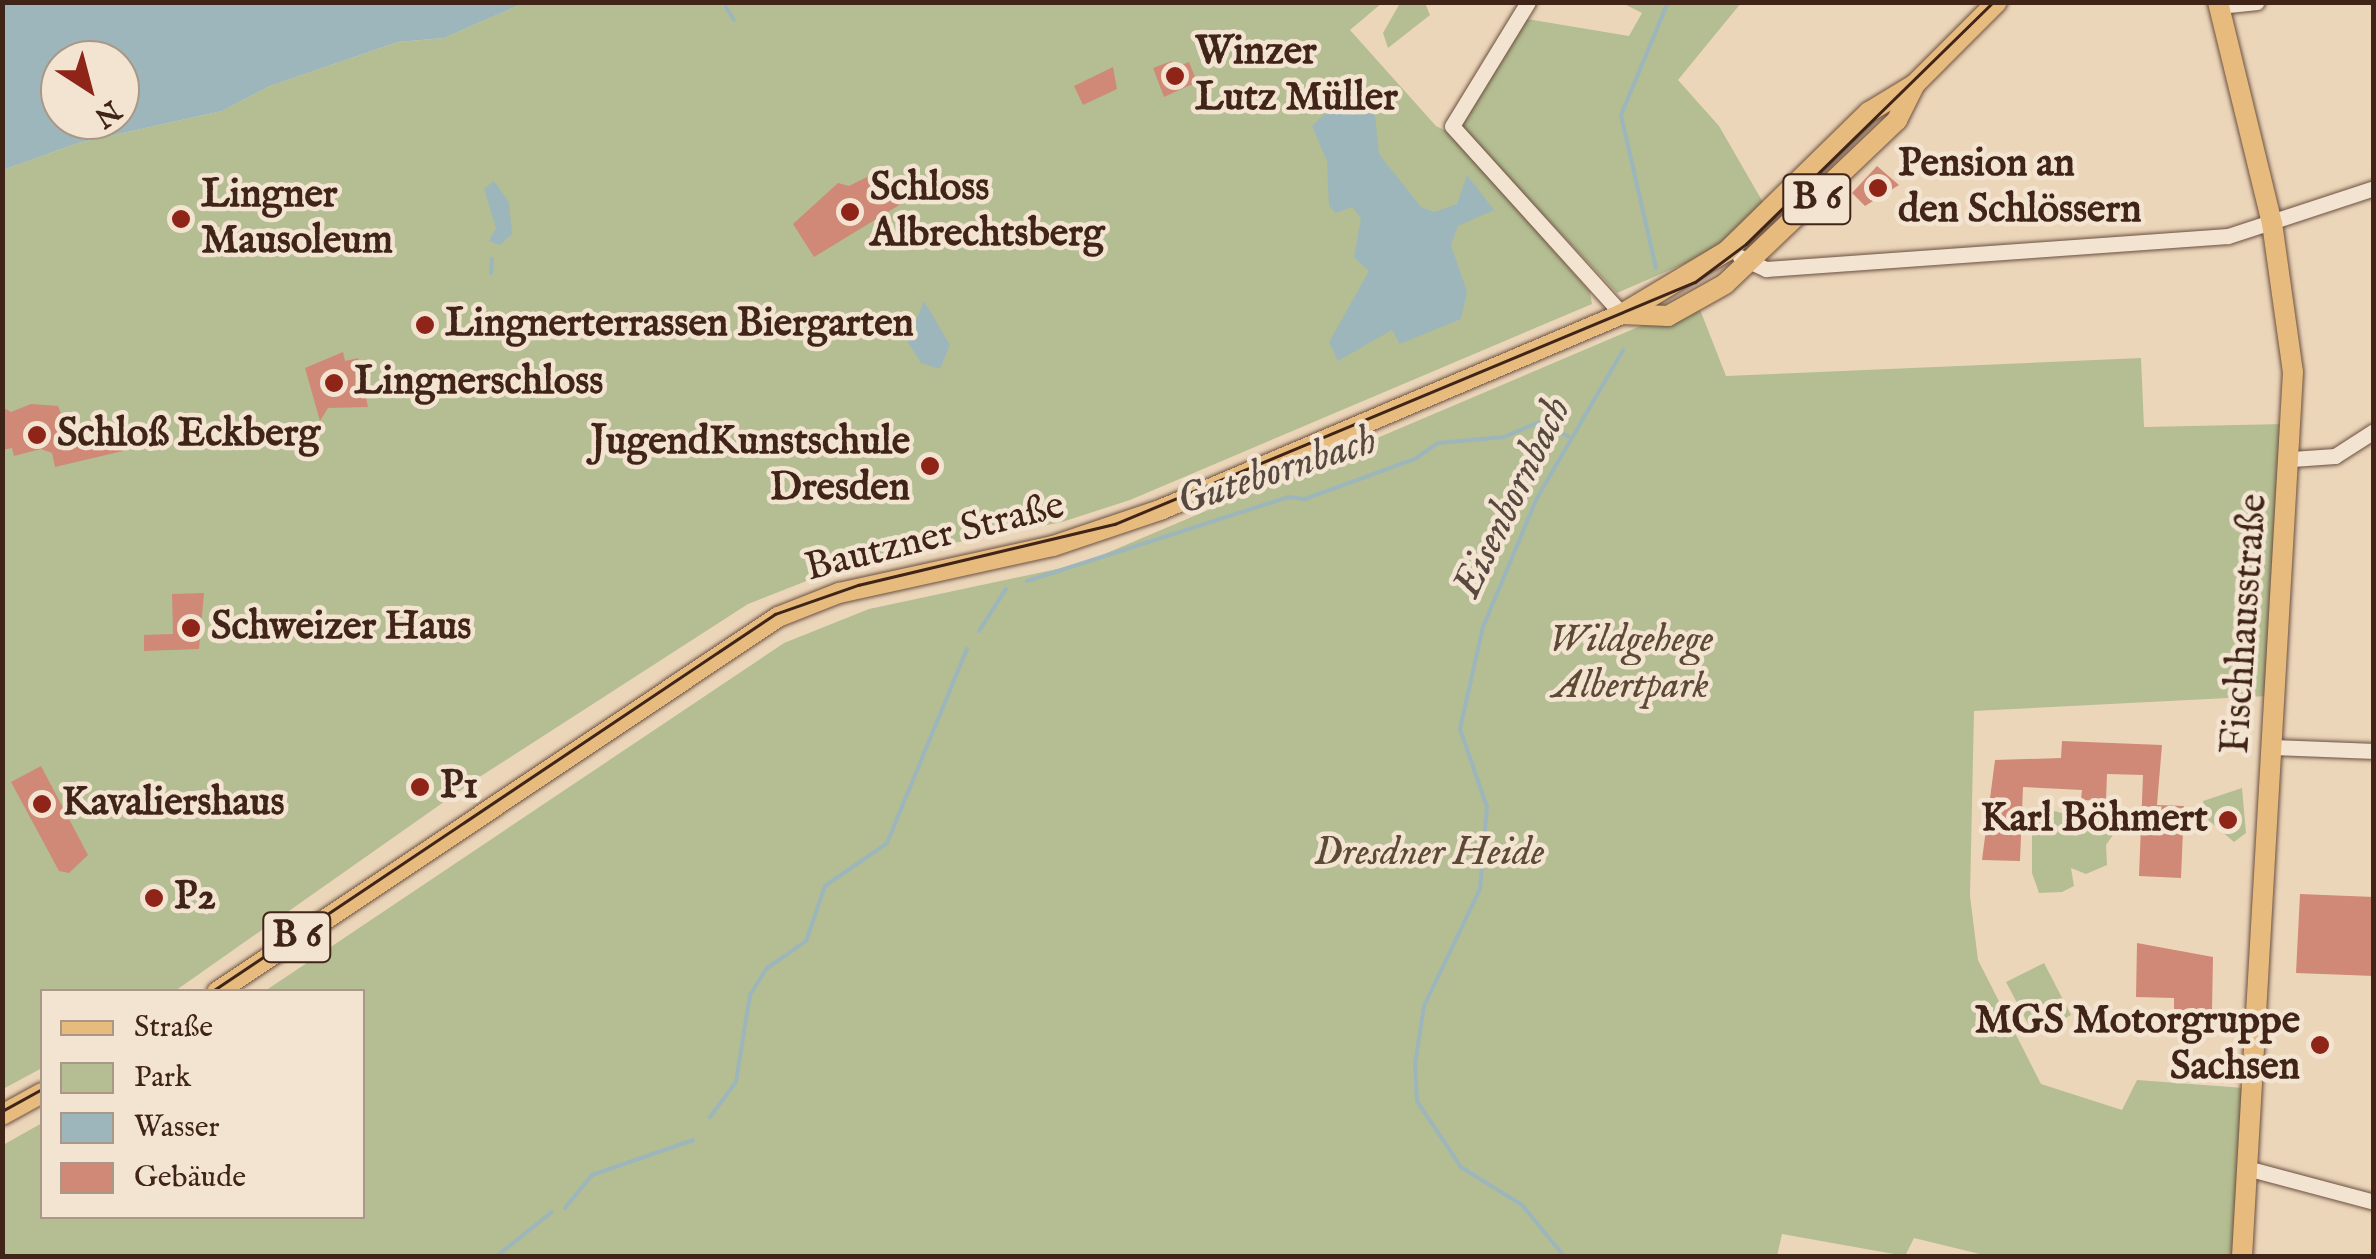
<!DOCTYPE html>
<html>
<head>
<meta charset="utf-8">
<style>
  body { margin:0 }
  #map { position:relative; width:2376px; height:1259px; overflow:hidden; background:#ecd6ba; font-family:"IM FELL English",serif }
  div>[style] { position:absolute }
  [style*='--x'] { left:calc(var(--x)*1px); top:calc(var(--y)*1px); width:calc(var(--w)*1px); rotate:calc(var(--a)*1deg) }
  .green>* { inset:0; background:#b4be92 }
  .water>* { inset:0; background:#9db6bb }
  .stream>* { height:4px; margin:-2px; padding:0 2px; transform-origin:2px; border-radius:2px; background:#9db6bb }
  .building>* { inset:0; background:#d08976 }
  .roads { filter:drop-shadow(0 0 2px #6b5040) drop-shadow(0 0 2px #6b5040) }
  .minor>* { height:15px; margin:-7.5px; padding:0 7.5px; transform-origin:7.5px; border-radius:7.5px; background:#f3e4d2 }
  .major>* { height:20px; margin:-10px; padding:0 10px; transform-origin:10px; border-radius:10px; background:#e6bb7d }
  .tram>* { height:2.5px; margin:-1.25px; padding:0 1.25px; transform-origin:1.25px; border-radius:1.25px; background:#402417 }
  .dots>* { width:28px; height:28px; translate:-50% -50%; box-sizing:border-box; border:5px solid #f3e4d2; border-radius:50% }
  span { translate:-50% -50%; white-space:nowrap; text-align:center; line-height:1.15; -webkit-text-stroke:9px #f3e4d2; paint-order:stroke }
  .shield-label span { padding:2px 8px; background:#f3e4d2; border:2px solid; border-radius:8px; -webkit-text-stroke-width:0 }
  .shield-label { font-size:38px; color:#402417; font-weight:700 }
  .poi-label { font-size:40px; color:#402417; font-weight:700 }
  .left { translate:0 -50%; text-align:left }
  .right { translate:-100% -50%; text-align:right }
  .street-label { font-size:40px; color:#402417 }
  .park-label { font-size:40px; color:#5d4a36; font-style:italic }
  .water-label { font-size:42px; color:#574840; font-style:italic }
  .frame { position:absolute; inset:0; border:5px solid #402417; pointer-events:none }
  .legend { position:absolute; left:40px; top:989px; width:325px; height:230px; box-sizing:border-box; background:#f3e4d2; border:2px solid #ab9787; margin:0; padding:12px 18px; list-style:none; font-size:30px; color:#402417 }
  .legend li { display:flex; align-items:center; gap:20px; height:50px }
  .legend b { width:50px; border:2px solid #ab9787 }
  .north { position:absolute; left:40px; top:40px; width:100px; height:100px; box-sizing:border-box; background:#f3e4d2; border:2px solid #ab9787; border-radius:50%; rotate:144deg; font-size:28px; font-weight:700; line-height:40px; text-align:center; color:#402417 }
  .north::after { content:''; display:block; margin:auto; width:35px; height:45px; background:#8f2418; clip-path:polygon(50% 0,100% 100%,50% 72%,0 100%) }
</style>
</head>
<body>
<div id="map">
  <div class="green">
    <i style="clip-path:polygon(524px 3px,1382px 3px,1350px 30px,1436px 126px,1451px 133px,1590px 292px,1592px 304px,1130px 500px,1062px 522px,852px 563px,748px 604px,478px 778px,175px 991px,42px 992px,42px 1068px,3px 1089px,3px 170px,78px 143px,222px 111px,270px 86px,398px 42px,444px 38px)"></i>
    <i style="clip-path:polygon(1400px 3px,1425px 3px,1430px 15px,1388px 48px,1383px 33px)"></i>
    <i style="clip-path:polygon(1622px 3px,1741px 3px,1678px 80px,1719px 126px,1764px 204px,1709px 253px,1617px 293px,1460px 127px,1527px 19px,1629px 36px,1642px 13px)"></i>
    <i style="clip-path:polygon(1697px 302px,1726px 376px,2141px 358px,2144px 427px,2284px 424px,2267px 696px,1974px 711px,1970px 896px,1978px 960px,2041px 1084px,2122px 1110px,2137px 1080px,2244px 1088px,2233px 1256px,1988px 1256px,1914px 1238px,1905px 1256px,1782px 1234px,1777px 1256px,3px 1256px,3px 1145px,42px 1123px,42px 1216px,362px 1216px,362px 992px,265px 991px,784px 643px,869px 609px,1081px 564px)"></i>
    <i style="clip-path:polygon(2242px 788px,2246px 833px,2234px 842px,2206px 818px,2203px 801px)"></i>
    <i style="clip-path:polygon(2045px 808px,2068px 815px,2098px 811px,2115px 832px,2106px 845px,2107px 865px,2086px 874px,2071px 868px,2074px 886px,2062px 892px,2039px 893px,2032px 873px,2032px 824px)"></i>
    <i style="clip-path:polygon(2044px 963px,2071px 1015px,2034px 1035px,2006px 982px)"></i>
  </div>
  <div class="water">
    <i style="clip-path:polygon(evenodd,3px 2px,524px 2px,524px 3px,444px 38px,398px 42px,270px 86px,222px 111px,78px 143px,3px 170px,3px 2px,120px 60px,120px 120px,60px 120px,60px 60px,120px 60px)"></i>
    <i style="clip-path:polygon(1357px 97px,1375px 116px,1379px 154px,1421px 207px,1434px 212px,1457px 204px,1467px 175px,1494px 210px,1458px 226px,1451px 245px,1467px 292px,1461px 319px,1400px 344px,1392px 330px,1338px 361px,1329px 342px,1369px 271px,1354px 257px,1361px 218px,1352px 207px,1336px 213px,1329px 206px,1327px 161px,1312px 126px,1336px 103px)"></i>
    <i style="clip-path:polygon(494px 181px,509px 202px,512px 234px,500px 245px,489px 241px,496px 228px,484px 189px)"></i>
    <i style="clip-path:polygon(924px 301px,950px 345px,940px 369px,921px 363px,894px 320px,916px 320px)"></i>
  </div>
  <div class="stream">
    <i style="--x:726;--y:7;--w:15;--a:58"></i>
    <i style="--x:1656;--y:268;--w:157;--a:-102.9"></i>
    <i style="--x:1621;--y:115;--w:122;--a:-67.4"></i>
    <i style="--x:491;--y:273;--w:14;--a:-86"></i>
    <i style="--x:1555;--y:431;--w:14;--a:21"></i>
    <i style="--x:1027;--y:581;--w:274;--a:-17.8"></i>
    <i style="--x:1288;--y:497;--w:17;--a:7"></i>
    <i style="--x:1305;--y:499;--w:117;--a:-20"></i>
    <i style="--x:1415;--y:459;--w:28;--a:-35"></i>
    <i style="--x:1438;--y:443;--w:66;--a:-5.2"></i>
    <i style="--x:1504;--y:437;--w:41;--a:-22.8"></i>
    <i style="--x:979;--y:631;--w:50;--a:-57.3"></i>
    <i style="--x:710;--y:1117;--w:44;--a:-53.4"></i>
    <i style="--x:736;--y:1082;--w:88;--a:-80.9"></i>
    <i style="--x:750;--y:995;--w:31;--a:-58"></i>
    <i style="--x:766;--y:969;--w:49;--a:-35"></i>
    <i style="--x:806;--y:941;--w:58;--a:-70.9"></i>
    <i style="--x:825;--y:886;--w:75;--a:-34.7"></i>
    <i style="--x:887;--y:843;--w:210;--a:-67.6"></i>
    <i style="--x:565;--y:1208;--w:43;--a:-50.7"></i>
    <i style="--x:592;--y:1175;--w:107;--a:-19.1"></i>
    <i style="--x:497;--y:1256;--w:70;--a:-38.7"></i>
    <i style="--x:1564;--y:1256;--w:66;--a:-129.5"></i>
    <i style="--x:1522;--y:1205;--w:72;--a:-148.1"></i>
    <i style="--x:1461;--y:1167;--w:79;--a:-123.7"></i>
    <i style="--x:1417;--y:1101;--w:37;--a:-93"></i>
    <i style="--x:1415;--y:1064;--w:59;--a:-81.2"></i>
    <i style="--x:1424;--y:1006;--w:130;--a:-64.4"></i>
    <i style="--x:1480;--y:889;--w:82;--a:-85.1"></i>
    <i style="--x:1487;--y:807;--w:83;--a:-109.1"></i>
    <i style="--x:1460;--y:729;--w:105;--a:-77.3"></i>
    <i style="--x:1483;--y:627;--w:140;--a:-67.3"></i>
    <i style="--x:1537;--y:498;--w:171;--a:-59.8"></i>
  </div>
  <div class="building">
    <i style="clip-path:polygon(1172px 61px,1174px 68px,1189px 62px,1197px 82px,1164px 97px,1153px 68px)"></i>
    <i style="clip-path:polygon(1113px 67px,1117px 89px,1083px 105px,1074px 86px)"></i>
    <i style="clip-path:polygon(1877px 166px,1899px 185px,1865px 206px,1852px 193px)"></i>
    <i style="clip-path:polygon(885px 168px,906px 201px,814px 257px,793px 224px,838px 183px,849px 186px)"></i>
    <i style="clip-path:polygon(343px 352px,345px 361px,358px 358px,368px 407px,328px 408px,320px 421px,305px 368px)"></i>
    <i style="clip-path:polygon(31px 404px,58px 406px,73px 442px,118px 431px,123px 451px,55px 467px,52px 453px,41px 449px,14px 456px,12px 448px,2px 450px,2px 407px,11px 412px)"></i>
    <i style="clip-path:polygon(204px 593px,199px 649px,144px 651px,144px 635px,173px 634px,172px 594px)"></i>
    <i style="clip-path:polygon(2062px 741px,2162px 745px,2157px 805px,2184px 806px,2181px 878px,2139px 876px,2143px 775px,2107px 774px,2106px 801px,2081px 800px,2082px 790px,2023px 787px,2020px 861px,1982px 860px,1995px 760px,2061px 758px)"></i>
    <i style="clip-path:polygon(41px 766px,88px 855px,69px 873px,59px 871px,11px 782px)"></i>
    <i style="clip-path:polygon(2300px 894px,2374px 897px,2374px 976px,2296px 973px)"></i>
    <i style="clip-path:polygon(2137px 943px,2213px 957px,2212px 1011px,2174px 1010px,2174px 998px,2136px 997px)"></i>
  </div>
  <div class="roads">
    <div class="minor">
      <i style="--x:1528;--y:2;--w:145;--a:121.5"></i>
      <i style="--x:1452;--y:126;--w:253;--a:47.9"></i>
      <i style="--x:2219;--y:6;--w:38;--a:-6"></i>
      <i style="--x:1740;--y:257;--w:29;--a:25"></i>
      <i style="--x:1766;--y:269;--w:463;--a:-4.1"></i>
      <i style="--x:2228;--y:236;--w:154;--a:-18.2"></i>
      <i style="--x:2292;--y:459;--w:43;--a:-4"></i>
      <i style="--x:2335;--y:456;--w:46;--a:-32.7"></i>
      <i style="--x:2274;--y:747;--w:100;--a:2.3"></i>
      <i style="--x:2250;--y:1169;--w:128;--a:14.9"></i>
    </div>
    <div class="major">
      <i style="--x:2218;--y:2;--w:228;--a:76.3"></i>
      <i style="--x:2272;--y:223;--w:150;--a:82"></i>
      <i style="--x:2293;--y:372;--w:885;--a:93.3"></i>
      <i style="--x:1622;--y:314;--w:46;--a:2.5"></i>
      <i style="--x:1668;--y:316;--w:65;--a:-29.3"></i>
      <i style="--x:1725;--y:284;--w:238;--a:-43.6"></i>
      <i style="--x:1897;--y:120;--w:40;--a:-63.4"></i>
      <i style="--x:217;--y:992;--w:675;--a:-33.76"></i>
      <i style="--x:778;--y:617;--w:66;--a:-21.5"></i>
      <i style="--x:839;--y:593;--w:219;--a:-12.4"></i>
      <i style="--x:1053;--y:546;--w:113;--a:-18.6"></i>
      <i style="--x:1160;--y:510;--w:502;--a:-22.99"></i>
      <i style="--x:1622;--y:314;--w:122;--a:-31"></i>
      <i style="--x:1727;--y:251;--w:199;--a:-44.4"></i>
      <i style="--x:1869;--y:112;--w:54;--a:-31.3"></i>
      <i style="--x:1915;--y:84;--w:116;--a:-45"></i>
      <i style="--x:2;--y:1115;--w:46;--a:-28.8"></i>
    </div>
  </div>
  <div class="tram">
    <i style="--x:211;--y:992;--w:679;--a:-33.83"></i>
    <i style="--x:775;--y:614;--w:88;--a:-19.3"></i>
    <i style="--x:858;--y:585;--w:264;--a:-13.4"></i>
    <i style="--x:1115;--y:524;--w:628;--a:-22.65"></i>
    <i style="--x:1695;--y:282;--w:64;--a:-36.7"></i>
    <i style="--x:1746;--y:244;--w:346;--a:-44.4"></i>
    <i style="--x:2;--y:1111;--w:46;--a:-28.8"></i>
  </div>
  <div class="dots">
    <i style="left:1175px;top:76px;background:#8f2418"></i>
    <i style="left:1878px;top:188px;background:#8f2418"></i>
    <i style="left:850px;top:212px;background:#8f2418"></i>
    <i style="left:181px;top:219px;background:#8f2418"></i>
    <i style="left:425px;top:325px;background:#8f2418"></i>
    <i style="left:334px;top:383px;background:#8f2418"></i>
    <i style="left:37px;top:435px;background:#8f2418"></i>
    <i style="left:930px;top:466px;background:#8f2418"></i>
    <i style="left:191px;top:628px;background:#8f2418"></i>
    <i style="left:420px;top:787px;background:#8f2418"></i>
    <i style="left:42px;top:804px;background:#8f2418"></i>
    <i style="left:2228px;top:820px;background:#8f2418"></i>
    <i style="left:154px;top:898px;background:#8f2418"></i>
    <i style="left:2320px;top:1045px;background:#8f2418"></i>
  </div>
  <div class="shield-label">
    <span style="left:1817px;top:199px">B 6</span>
    <span style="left:297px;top:937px">B 6</span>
  </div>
  <div class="poi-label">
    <span class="left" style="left:1195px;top:76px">Winzer<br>Lutz Müller</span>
    <span class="left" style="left:1898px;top:188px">Pension an<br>den Schlössern</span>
    <span class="left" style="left:870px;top:212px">Schloss<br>Albrechtsberg</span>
    <span class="left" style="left:201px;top:219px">Lingner<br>Mausoleum</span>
    <span class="left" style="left:445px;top:325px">Lingnerterrassen Biergarten</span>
    <span class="left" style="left:354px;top:383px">Lingnerschloss</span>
    <span class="left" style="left:57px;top:435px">Schloß Eckberg</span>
    <span class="right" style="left:910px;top:466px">JugendKunstschule<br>Dresden</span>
    <span class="left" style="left:211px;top:628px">Schweizer Haus</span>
    <span class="left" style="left:440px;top:787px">P1</span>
    <span class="left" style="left:62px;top:804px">Kavaliershaus</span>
    <span class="right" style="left:2208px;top:820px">Karl Böhmert</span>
    <span class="left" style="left:174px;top:898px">P2</span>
    <span class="right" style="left:2300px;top:1045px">MGS Motorgruppe<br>Sachsen</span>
  </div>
  <div class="street-label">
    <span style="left:935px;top:538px;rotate:-14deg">Bautzner Straße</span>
    <span style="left:2246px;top:624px;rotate:-86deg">Fischhausstraße</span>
  </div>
  <div class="park-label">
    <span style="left:1631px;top:664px">Wildgehege<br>Albertpark</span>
    <span style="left:1429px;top:854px">Dresdner Heide</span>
  </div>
  <div class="water-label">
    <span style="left:1277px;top:472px;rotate:-18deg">Gutebornbach</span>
    <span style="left:1513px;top:498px;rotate:-64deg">Eisenbornbach</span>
  </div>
  <div class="frame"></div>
  <ul class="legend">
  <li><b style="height:12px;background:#e6bb7d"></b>Straße</li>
  <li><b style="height:28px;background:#b4be92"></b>Park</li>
  <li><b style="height:28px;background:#9db6bb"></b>Wasser</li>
  <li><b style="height:28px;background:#d08976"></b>Gebäude</li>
  </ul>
  <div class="north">N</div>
</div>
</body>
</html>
